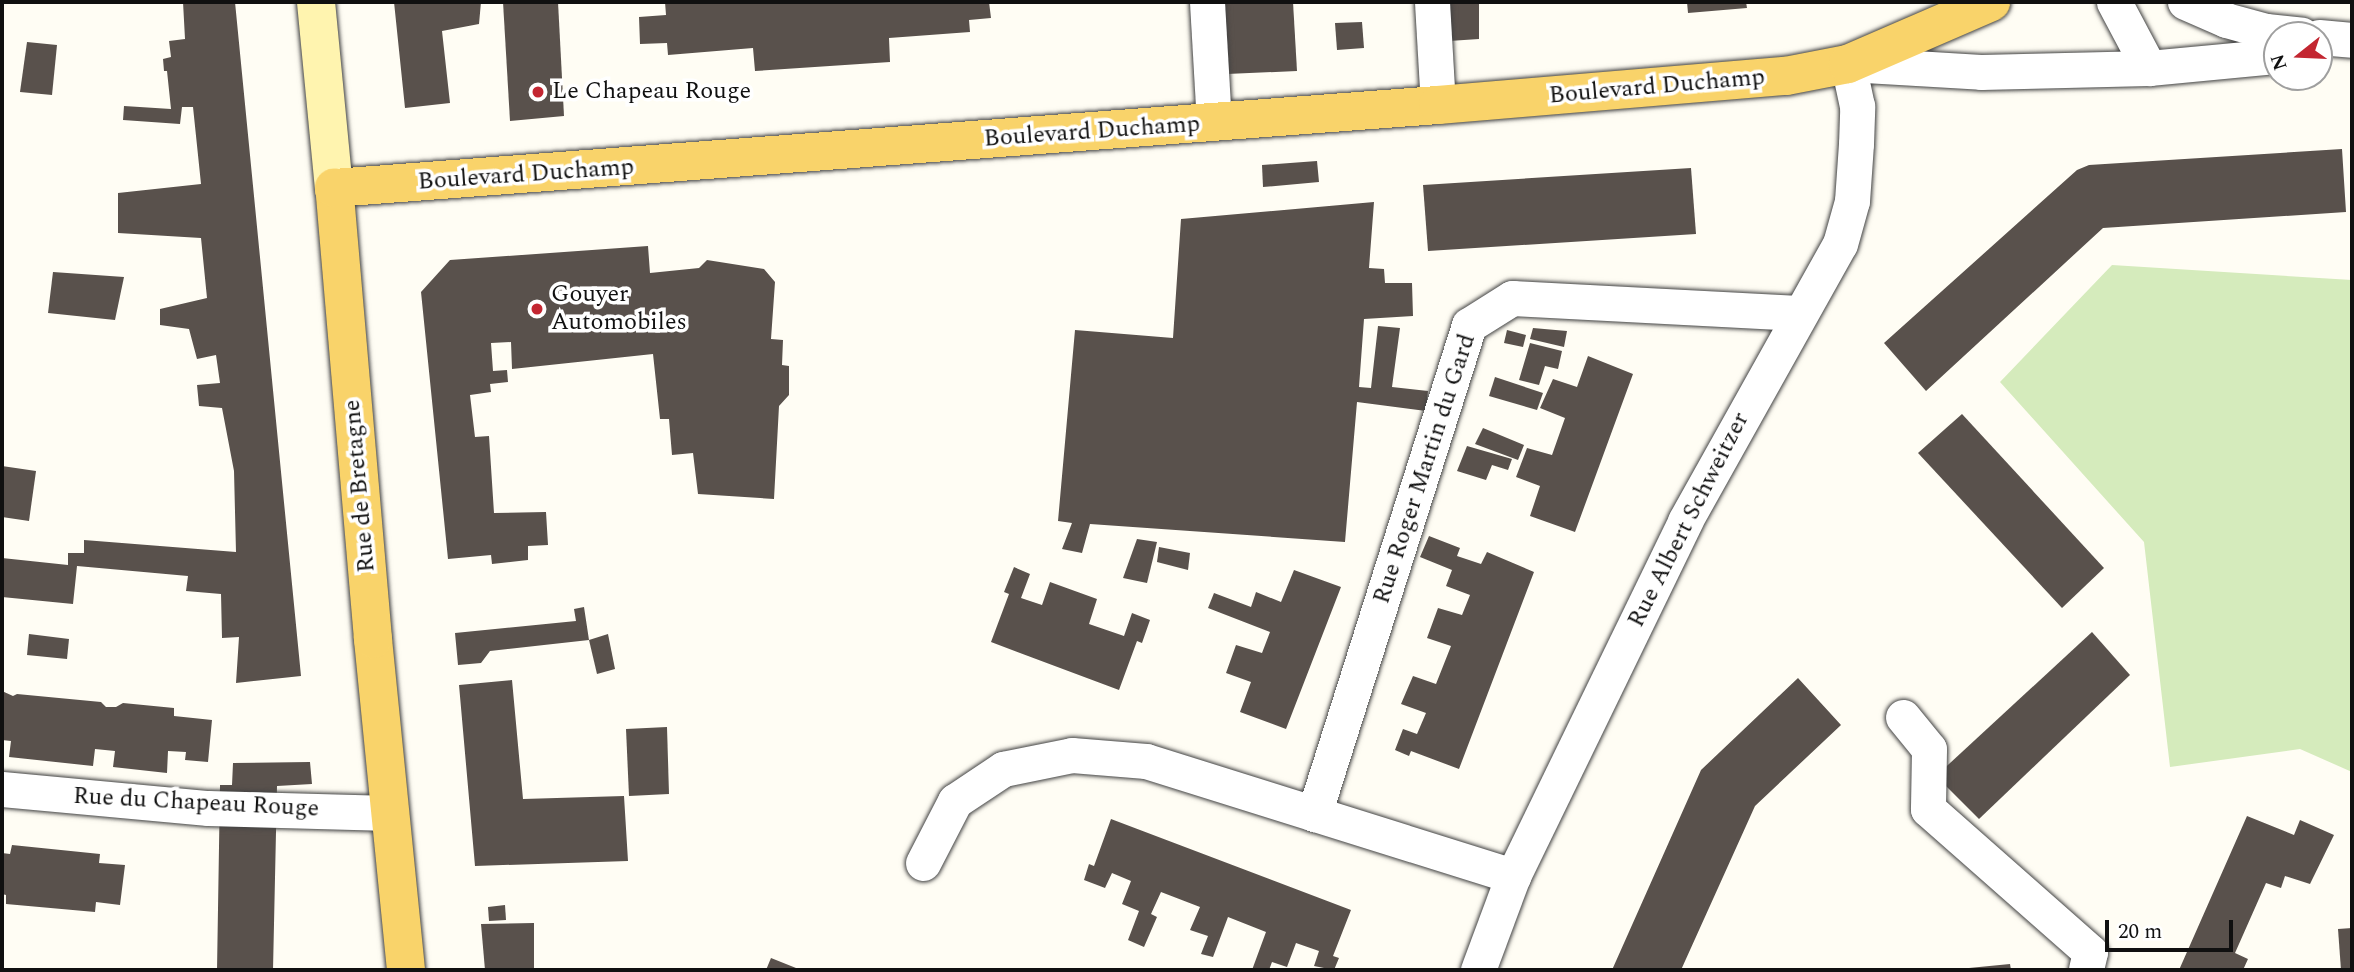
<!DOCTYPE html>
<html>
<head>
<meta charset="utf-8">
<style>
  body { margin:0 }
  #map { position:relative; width:2354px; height:972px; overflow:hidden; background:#fffdf4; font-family:Spectral,serif }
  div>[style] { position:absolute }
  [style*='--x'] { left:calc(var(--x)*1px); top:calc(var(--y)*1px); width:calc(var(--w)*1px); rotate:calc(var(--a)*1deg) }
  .green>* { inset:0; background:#d5ebbc }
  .building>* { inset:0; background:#59514c }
  .roads { filter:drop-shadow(0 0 2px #434343) drop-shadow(0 0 2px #434343) }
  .street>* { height:35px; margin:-17.5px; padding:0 17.5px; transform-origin:17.5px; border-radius:17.5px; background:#fff }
  .secondary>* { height:38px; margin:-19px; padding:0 19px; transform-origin:19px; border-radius:19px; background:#fff4af }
  .primary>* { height:38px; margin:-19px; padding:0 19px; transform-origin:19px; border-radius:19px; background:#f9d36a }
  .dots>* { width:19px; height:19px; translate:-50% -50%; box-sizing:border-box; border:4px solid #fff; border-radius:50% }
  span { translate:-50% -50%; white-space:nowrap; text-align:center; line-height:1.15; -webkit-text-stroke:7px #fff; paint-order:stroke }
  .street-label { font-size:24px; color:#101010 }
  .poi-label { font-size:24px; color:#101010 }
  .left { translate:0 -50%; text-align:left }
  .frame { position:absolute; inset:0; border:4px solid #101010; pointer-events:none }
  .north { position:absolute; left:2263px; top:21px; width:70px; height:70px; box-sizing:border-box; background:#fff; border:2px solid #9f9f9f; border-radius:50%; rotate:252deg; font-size:19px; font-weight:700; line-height:28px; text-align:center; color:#101010 }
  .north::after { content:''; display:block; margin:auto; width:24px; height:32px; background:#c32631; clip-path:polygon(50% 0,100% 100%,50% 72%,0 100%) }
  .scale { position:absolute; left:2105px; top:920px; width:128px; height:32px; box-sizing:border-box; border:4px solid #101010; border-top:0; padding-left:9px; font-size:21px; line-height:24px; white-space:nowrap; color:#101010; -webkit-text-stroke:5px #fff; paint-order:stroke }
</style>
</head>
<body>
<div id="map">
  <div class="green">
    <i style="clip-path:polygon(2112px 265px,2352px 280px,2352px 772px,2300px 749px,2170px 767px,2144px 542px,2000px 382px)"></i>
  </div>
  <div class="building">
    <i style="clip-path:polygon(183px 2px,235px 2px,301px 676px,236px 683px,239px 637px,222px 638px,221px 594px,186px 591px,188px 576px,77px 566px,73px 604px,2px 597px,2px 558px,68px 565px,68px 553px,84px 553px,84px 540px,236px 552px,234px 471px,222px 408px,199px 406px,197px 385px,220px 383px,216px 355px,197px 359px,189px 329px,160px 325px,160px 309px,207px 298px,201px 238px,118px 233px,118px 193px,201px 184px,193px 107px,182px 107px,180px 124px,123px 120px,124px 106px,171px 109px,167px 71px,164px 71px,163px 59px,171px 57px,169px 41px,185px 39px)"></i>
    <i style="clip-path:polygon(394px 2px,481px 2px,479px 24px,442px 31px,450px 103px,405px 108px)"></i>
    <i style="clip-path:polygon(503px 2px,558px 2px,564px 116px,510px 121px)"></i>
    <i style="clip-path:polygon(665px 2px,989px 2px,991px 18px,969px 20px,970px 32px,889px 38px,890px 62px,755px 71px,753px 48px,668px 55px,667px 43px,640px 44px,639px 17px,666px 15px)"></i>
    <i style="clip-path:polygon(1224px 2px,1293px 2px,1297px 71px,1227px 74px)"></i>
    <i style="clip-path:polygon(1447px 2px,1479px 2px,1479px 39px,1449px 41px)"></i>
    <i style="clip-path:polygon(1687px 2px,1746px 2px,1747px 8px,1688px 13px)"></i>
    <i style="clip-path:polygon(1362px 22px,1364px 48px,1337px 50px,1335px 23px)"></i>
    <i style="clip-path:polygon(27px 42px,57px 45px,52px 95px,20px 92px)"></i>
    <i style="clip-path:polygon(2342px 149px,2346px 212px,2103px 228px,1926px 391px,1884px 343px,2077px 170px,2089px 165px)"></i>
    <i style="clip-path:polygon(1317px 161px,1319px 182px,1263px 187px,1262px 165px)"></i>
    <i style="clip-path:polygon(1691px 168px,1696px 234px,1428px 251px,1423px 185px)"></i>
    <i style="clip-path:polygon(1374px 202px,1369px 268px,1384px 269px,1385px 283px,1412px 283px,1413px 316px,1364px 319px,1359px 387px,1371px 388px,1378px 326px,1400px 328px,1392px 387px,1428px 391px,1426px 411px,1357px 402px,1345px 542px,1090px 524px,1082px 553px,1062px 549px,1072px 523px,1058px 521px,1075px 330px,1173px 338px,1181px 219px)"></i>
    <i style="clip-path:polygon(648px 246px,650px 273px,699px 268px,707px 260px,764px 269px,775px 282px,771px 339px,783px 340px,782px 365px,789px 366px,789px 395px,779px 406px,774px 499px,698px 494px,693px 453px,672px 455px,669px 419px,660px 419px,653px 354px,512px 369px,511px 342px,491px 343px,493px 371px,507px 370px,508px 382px,490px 384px,491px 392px,470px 395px,475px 437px,489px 436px,494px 513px,546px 512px,548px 545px,528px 546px,528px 560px,492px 564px,491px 555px,448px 559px,421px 292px,450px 260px)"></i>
    <i style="clip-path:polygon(53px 272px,124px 277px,115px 320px,48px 313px)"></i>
    <i style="clip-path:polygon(1533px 328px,1567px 331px,1564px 347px,1530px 339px)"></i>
    <i style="clip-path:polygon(1507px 330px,1526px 335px,1523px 347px,1504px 343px)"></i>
    <i style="clip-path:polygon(1530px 343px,1562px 351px,1558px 369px,1545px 366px,1539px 385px,1519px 380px)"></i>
    <i style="clip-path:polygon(1588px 356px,1633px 374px,1575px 532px,1530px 516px,1540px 486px,1516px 477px,1527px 448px,1552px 455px,1565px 418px,1540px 408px,1553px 379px,1577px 387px)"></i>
    <i style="clip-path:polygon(1495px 377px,1543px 393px,1537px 410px,1489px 396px)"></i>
    <i style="clip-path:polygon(1962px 414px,2104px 568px,2062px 608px,1918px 453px)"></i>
    <i style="clip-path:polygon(1483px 428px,1524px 445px,1518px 460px,1475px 444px)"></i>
    <i style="clip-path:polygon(1467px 446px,1512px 459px,1508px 470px,1492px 465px,1486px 480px,1457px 471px)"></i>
    <i style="clip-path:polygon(2px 466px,36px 471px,29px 521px,2px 517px)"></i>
    <i style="clip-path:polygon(1429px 536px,1460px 548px,1457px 556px,1481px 564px,1487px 552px,1534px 572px,1459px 769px,1411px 751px,1409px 756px,1395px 750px,1403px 729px,1417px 734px,1426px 713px,1401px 704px,1413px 676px,1436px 684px,1451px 646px,1427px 638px,1438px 608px,1462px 615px,1470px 595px,1446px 586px,1452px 570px,1420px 557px)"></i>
    <i style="clip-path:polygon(1137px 539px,1157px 542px,1147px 583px,1123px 578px)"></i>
    <i style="clip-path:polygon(1159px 547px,1190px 553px,1188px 570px,1157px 562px)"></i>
    <i style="clip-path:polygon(1014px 567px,1030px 574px,1021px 598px,1042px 605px,1050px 582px,1097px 599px,1089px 624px,1124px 636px,1132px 613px,1150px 620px,1142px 643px,1137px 641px,1119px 690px,991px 642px,1009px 594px,1004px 592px)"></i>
    <i style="clip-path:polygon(1294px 570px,1341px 587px,1286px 729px,1240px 712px,1251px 682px,1226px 673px,1236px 645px,1262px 653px,1270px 632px,1208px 608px,1214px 593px,1251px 607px,1256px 592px,1281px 602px)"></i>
    <i style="clip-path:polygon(584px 607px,589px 640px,490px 651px,481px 663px,458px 665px,455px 633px,576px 621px,574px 609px)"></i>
    <i style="clip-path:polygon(2092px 632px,2130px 675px,1979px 819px,1936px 776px)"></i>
    <i style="clip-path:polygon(29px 634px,69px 639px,67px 659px,27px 655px)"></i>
    <i style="clip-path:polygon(608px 634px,615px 669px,597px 674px,589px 640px)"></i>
    <i style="clip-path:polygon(1798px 678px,1841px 725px,1755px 806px,1681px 970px,1612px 970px,1701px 770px)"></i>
    <i style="clip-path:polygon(512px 680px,523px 799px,624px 796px,628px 861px,475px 866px,459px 685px)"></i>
    <i style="clip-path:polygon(2px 691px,13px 696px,17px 694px,101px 702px,106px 707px,116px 707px,123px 703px,174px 708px,174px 716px,212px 720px,208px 762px,185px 760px,186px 752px,168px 751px,167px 773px,113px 767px,115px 751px,95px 749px,93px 766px,9px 757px,11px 741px,2px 740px)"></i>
    <i style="clip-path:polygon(667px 727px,669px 794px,629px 796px,626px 729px)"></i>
    <i style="clip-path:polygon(310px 762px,312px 784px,277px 786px,273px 970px,217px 970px,220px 785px,232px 785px,233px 763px)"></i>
    <i style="clip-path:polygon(2247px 816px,2294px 835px,2300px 820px,2334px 835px,2310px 884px,2285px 876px,2281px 888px,2266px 883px,2235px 953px,2248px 959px,2243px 970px,2179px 970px)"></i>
    <i style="clip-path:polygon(1111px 819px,1351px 910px,1333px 956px,1339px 958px,1334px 970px,1314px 966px,1319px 951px,1296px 943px,1287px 967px,1272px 962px,1269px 970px,1252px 970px,1266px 932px,1228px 917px,1213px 957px,1201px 954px,1208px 936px,1190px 930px,1200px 907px,1161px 892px,1151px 914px,1157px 917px,1144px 947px,1128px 940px,1139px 911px,1122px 904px,1131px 881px,1112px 873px,1105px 888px,1084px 880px,1089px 864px,1094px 866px)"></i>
    <i style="clip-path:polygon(12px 845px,100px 854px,99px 863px,125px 865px,120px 905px,96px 902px,95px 912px,6px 904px,6px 895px,2px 894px,2px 853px,10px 854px)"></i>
    <i style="clip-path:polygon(505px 905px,506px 920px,489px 921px,488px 907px)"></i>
    <i style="clip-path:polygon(534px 923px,534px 970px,485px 970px,481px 924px)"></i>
    <i style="clip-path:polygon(2352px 928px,2352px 970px,2341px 970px,2338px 929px)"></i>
    <i style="clip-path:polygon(771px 958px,801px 970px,766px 970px)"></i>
    <i style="clip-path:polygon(2010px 964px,2011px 970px,1969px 970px,1969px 968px)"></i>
  </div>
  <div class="roads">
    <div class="street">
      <i style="--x:1207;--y:2;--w:120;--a:86.7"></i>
      <i style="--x:1432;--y:2;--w:103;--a:86.7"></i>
      <i style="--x:2114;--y:2;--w:75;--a:62.1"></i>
      <i style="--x:2185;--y:2;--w:45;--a:23.7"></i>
      <i style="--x:2226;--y:20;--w:41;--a:15.4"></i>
      <i style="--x:2266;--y:31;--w:36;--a:6"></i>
      <i style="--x:2319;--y:37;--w:33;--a:5"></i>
      <i style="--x:1903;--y:717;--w:41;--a:50.9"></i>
      <i style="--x:1929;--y:749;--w:60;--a:91"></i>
      <i style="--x:1928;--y:809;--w:216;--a:41.4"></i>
      <i style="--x:2090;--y:952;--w:18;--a:103"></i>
      <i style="--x:2;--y:789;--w:207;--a:5.3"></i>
      <i style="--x:208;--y:808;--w:182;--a:1.6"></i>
      <i style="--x:1314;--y:814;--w:513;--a:-72.41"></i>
      <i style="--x:1469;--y:325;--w:51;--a:-32.1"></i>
      <i style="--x:1512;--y:298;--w:287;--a:3"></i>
      <i style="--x:923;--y:863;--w:70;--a:-62.7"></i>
      <i style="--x:955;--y:801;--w:58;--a:-33.7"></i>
      <i style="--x:1003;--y:769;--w:70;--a:-11.5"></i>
      <i style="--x:1072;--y:755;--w:74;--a:4.6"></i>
      <i style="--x:1146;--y:761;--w:385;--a:17.4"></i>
      <i style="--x:1478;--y:970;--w:100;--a:-69.6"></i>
      <i style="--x:1513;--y:876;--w:394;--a:-64.1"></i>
      <i style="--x:1685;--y:521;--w:317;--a:-60.8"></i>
      <i style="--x:1840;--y:244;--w:45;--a:-74.4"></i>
      <i style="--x:1852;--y:201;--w:57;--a:-86"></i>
      <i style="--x:1856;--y:144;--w:38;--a:-88"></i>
      <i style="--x:1857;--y:106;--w:43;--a:-102.1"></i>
      <i style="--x:1848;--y:64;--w:133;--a:3.4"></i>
      <i style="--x:1981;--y:72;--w:168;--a:-1.4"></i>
      <i style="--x:2149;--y:68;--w:129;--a:-5.4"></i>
    </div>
    <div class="secondary">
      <i style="--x:316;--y:2;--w:187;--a:84.5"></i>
    </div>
    <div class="primary">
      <i style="--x:406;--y:970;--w:333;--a:-95.7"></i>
      <i style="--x:373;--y:639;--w:453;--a:-94.9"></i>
      <i style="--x:334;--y:188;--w:1107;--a:-4.3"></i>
      <i style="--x:1438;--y:105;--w:349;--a:-4.8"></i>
      <i style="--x:1786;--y:76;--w:63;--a:-11"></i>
      <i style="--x:1848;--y:64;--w:156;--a:-23.4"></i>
    </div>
  </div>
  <div class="dots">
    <i style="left:538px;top:92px;background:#c32631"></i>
    <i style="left:537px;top:309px;background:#c32631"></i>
  </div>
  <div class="street-label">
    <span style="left:1657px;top:87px;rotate:-5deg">Boulevard Duchamp</span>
    <span style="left:1092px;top:132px;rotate:-4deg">Boulevard Duchamp</span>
    <span style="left:526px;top:175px;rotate:-4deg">Boulevard Duchamp</span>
    <span style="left:1425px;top:469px;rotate:-72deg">Rue Roger Martin du Gard</span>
    <span style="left:360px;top:486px;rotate:-95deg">Rue de Bretagne</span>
    <span style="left:1689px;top:520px;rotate:-63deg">Rue Albert Schweitzer</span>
    <span style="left:196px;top:803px;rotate:3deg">Rue du Chapeau Rouge</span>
  </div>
  <div class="poi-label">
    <span class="left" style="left:552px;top:92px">Le Chapeau Rouge</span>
    <span class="left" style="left:551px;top:309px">Gouyer<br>Automobiles</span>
  </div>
  <div class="frame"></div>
  <div class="north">N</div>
  <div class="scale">20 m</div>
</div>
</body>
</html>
